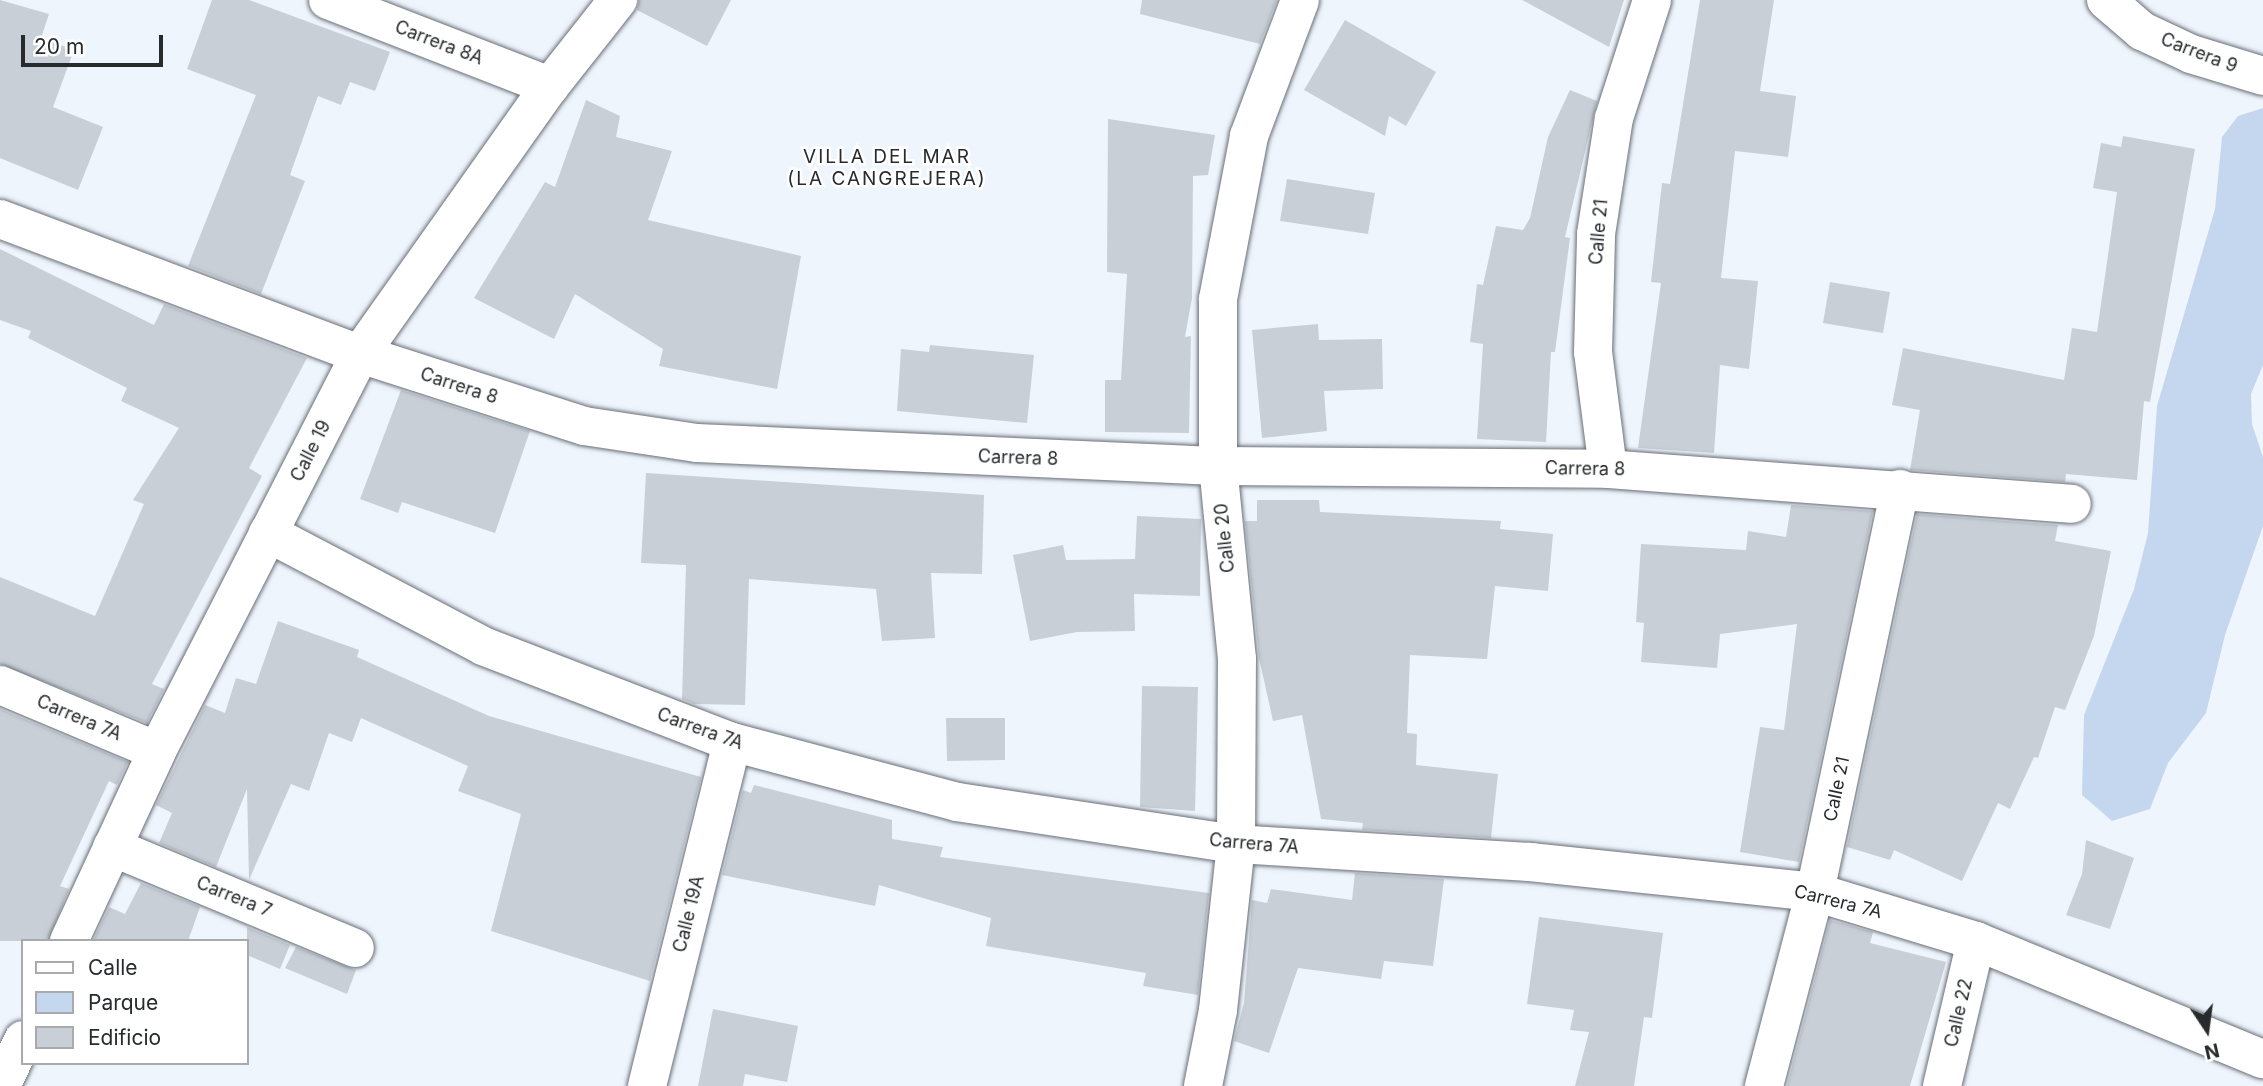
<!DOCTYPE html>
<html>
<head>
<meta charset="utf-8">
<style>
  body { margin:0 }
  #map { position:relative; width:2263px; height:1086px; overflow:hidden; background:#eff5fd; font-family:Inter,sans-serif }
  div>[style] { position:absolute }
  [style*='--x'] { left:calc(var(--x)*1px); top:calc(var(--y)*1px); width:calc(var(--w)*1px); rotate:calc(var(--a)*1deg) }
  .green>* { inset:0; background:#c5d7ef }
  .building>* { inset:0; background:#c9cfd7 }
  .roads { filter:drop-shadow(0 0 2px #696e76) drop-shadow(0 0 2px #696e76) }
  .minor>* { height:38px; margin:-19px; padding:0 19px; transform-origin:19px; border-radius:19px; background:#fff }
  span { translate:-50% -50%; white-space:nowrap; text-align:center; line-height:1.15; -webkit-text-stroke:5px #fff; paint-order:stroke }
  .street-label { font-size:18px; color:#282b2e }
  .neighbourhood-label { font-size:19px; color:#282b2e; letter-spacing:2px }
  .legend { position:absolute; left:21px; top:939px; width:228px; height:126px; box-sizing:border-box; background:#fff; border:2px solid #a9aaab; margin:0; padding:9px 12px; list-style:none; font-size:21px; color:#282b2e }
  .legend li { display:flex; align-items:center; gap:14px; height:35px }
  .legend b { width:35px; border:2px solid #a9aaab }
  .north { position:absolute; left:2172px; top:995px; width:70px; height:70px; -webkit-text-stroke:5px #fff; paint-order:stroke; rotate:167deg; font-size:19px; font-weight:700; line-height:28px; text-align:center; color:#282b2e }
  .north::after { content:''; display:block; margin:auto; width:24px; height:32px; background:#282b2e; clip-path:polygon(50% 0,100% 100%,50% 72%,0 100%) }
  .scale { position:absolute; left:21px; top:35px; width:142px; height:32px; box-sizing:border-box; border:4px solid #282b2e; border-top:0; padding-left:9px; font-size:21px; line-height:24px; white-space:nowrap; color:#282b2e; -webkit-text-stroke:5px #fff; paint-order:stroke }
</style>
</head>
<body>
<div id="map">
  <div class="green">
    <i style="clip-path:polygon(2263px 108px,2263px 365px,2251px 394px,2252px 424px,2263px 457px,2263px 526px,2225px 635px,2206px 713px,2168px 763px,2150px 809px,2112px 821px,2082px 795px,2084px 715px,2134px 589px,2148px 533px,2157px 406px,2215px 209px,2222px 137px,2238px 116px)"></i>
  </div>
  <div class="building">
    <i style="clip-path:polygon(0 0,49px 14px,41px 38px,74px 50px,53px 107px,103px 127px,78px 190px,0 158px)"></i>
    <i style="clip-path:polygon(212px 0,249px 0,390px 52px,375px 91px,350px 82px,341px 105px,318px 96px,290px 175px,305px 181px,261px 294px,188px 266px,256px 95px,187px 69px)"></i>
    <i style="clip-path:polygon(639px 0,731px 0,707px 46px,637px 10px)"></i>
    <i style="clip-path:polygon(1142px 0,1277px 0,1260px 44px,1140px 14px)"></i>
    <i style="clip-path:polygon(1522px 0,1624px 0,1609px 47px)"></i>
    <i style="clip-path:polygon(1700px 0,1774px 0,1760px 91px,1796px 96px,1788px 157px,1735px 151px,1721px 278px,1758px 281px,1749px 369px,1720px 365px,1714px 453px,1638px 448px,1661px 283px,1651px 282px,1662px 183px,1670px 184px)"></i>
    <i style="clip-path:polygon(1345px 20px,1436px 72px,1406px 126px,1389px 116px,1385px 136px,1304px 90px)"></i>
    <i style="clip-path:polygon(1570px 90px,1597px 101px,1565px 237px,1570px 238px,1555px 352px,1551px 352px,1546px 442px,1477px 439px,1483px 344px,1470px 342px,1477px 284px,1483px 285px,1496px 226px,1523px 230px,1530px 218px,1548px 137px)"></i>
    <i style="clip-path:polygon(586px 100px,620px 116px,616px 137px,672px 151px,648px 220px,801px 256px,777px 389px,659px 366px,663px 349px,575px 294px,554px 339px,474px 298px,545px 182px,555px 187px)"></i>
    <i style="clip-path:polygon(1108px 119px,1215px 135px,1208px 175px,1193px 176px,1192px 298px,1185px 337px,1191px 336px,1189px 433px,1105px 432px,1105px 380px,1121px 380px,1127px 274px,1107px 272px)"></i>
    <i style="clip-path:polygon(2123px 136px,2195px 149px,2150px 402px,2144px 401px,2137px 480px,2066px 474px,2065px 482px,1910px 470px,1920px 410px,1892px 405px,1903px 348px,2064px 380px,2072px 328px,2097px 332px,2117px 192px,2093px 188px,2101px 143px,2121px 147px)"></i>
    <i style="clip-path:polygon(1287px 179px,1375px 193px,1368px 234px,1280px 221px)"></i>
    <i style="clip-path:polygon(0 249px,154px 325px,164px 304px,307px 358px,249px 468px,262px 476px,152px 684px,164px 689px,147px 723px,0 664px,0 577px,95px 616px,144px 504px,133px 500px,179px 428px,121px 401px,127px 388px,28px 338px,31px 331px,0 320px)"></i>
    <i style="clip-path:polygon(1830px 282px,1890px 292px,1883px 333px,1823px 323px)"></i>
    <i style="clip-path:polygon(1318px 324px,1319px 340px,1382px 339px,1383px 389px,1324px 391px,1327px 431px,1262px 438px,1252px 330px)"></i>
    <i style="clip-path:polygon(930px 345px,1034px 355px,1027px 423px,897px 411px,901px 349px,929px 352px)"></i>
    <i style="clip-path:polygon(401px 390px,530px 431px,495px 533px,402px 502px,398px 513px,360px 499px)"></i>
    <i style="clip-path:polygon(646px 473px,984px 495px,982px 574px,931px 573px,935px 638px,882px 641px,876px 589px,749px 579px,745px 705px,694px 704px,682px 699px,686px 565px,641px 563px)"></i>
    <i style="clip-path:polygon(1257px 500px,1319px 500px,1320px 512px,1501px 521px,1500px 529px,1553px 534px,1548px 591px,1495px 586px,1487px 659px,1410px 655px,1407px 733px,1417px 734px,1416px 765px,1498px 774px,1491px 838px,1362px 830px,1363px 823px,1321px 819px,1302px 715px,1273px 721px,1259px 658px,1245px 521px,1257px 521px)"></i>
    <i style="clip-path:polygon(1791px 505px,1873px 511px,1799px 862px,1740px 852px,1760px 727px,1784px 730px,1797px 624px,1720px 634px,1717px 668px,1641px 662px,1644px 623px,1636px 622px,1641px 544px,1746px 550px,1748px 531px,1786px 537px)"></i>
    <i style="clip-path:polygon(1917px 514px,2058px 525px,2055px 541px,2111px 551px,2094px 636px,2065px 710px,2055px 707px,2038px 758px,2034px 757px,2010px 809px,1998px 803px,1962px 881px,1894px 850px,1890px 860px,1847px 847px)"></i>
    <i style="clip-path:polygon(1137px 516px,1201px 519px,1200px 596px,1134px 594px,1135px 631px,1077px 632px,1030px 641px,1013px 555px,1063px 545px,1066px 560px,1135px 559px)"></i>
    <i style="clip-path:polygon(278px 621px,359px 650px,357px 657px,489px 716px,701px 777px,650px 981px,491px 931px,521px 814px,458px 791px,468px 766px,361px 718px,352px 742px,329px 733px,309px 791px,291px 784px,249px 880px,247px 789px,216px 867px,159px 843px,172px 813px,156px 805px,205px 705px,225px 713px,236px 678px,256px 684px)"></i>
    <i style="clip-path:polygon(1142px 686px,1198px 687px,1195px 811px,1140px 807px)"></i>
    <i style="clip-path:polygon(0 709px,128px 762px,117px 785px,109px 781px,60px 886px,69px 889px,48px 941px,0 941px)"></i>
    <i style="clip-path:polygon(946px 718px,1005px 718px,1005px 760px,947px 761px)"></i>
    <i style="clip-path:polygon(754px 785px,892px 820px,892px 839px,943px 847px,940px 857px,1209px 893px,1198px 995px,1143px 986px,1146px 973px,986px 946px,991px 918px,879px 885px,875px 906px,722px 875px,743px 790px,751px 793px)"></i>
    <i style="clip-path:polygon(2086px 840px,2134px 858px,2110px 929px,2066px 915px,2082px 874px)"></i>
    <i style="clip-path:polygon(1355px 873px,1444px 879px,1433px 966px,1384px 961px,1381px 979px,1298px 968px,1269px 1053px,1234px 1041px,1244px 1003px,1252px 900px,1267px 903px,1271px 889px,1352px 900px)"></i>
    <i style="clip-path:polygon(141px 883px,200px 907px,188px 941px,93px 941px,109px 907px,125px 914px)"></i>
    <i style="clip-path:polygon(1539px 917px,1663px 933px,1652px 1018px,1644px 1017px,1634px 1086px,1575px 1086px,1589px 1032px,1570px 1030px,1574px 1010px,1527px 1004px)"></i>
    <i style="clip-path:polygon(1830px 920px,1873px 932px,1870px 943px,1946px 962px,1910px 1086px,1787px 1086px)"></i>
    <i style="clip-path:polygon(247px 927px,290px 945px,280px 969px,247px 955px)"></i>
    <i style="clip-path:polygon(296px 947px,356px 970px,347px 994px,285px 968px)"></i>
    <i style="clip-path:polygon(713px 1009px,798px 1026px,787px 1082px,745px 1074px,743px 1086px,698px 1086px)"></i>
  </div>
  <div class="roads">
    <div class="minor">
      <i style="--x:328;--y:0;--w:238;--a:21.2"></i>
      <i style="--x:2106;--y:0;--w:48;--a:40.7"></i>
      <i style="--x:2142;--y:31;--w:54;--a:25.1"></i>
      <i style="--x:2191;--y:54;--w:75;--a:17"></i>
      <i style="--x:0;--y:219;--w:384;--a:20.6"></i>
      <i style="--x:360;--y:354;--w:235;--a:17.8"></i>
      <i style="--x:584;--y:426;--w:114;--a:8.6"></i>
      <i style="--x:697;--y:443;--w:522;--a:2.53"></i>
      <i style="--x:1218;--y:466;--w:390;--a:0.4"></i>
      <i style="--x:1608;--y:469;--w:465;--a:4.3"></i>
      <i style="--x:1608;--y:469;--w:118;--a:-97.3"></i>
      <i style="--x:1593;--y:352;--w:118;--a:-88.5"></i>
      <i style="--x:1596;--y:234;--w:117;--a:-81.2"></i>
      <i style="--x:1614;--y:118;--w:124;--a:-72.1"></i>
      <i style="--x:268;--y:533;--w:243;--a:27.7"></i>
      <i style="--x:483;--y:646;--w:267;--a:21.1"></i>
      <i style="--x:732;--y:742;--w:233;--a:14.9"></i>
      <i style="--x:957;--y:802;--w:282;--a:8.6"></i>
      <i style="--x:1236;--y:844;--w:295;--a:3.5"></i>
      <i style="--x:1530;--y:862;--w:287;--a:6"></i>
      <i style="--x:1815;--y:892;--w:168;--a:16.9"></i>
      <i style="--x:1976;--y:941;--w:310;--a:22.4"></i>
      <i style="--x:0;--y:685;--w:170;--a:22.8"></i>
      <i style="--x:112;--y:847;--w:263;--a:22.6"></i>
      <i style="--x:69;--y:941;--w:209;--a:-65.1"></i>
      <i style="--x:157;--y:751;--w:446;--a:-62.9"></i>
      <i style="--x:360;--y:354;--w:329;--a:-54.7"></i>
      <i style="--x:550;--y:86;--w:110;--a:-51.7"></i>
      <i style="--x:1;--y:1086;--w:51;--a:-64.4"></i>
      <i style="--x:647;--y:1086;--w:354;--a:-76.1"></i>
      <i style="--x:1203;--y:1086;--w:77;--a:-78.8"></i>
      <i style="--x:1218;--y:1010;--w:167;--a:-83.8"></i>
      <i style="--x:1236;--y:844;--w:185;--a:-89.7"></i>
      <i style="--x:1237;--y:659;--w:194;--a:-95.6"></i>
      <i style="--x:1218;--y:466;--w:167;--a:-90"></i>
      <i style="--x:1218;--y:299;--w:166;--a:-79.2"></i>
      <i style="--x:1249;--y:136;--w:145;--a:-69.4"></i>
      <i style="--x:1764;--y:1086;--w:201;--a:-75.3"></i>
      <i style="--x:1815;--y:892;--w:412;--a:-78.1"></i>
      <i style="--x:1942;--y:1086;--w:149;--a:-76.8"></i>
    </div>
  </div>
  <div class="street-label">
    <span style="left:439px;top:43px;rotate:21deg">Carrera 8A</span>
    <span style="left:2199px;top:53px;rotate:21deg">Carrera 9</span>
    <span style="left:1599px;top:232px;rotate:-85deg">Calle 21</span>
    <span style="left:459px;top:386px;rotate:18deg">Carrera 8</span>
    <span style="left:311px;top:451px;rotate:-63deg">Calle 19</span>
    <span style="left:1018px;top:458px;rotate:2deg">Carrera 8</span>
    <span style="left:1585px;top:469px;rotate:1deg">Carrera 8</span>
    <span style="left:1225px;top:538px;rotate:-96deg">Calle 20</span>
    <span style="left:79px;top:718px;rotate:23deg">Carrera 7A</span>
    <span style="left:700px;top:729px;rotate:20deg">Carrera 7A</span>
    <span style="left:1837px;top:789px;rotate:-78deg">Calle 21</span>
    <span style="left:1254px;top:844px;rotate:5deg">Carrera 7A</span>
    <span style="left:234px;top:897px;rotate:22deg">Carrera 7</span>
    <span style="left:1838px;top:902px;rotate:14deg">Carrera 7A</span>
    <span style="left:689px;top:914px;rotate:-76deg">Calle 19A</span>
    <span style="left:1959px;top:1013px;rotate:-77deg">Calle 22</span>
  </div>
  <div class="neighbourhood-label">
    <span style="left:887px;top:168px">VILLA DEL MAR<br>(LA CANGREJERA)</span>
  </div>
  <ul class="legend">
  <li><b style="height:9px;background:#fff"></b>Calle</li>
  <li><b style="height:19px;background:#c5d7ef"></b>Parque</li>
  <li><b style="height:19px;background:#c9cfd7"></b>Edificio</li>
  </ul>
  <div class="north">N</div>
  <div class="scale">20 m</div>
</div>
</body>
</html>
